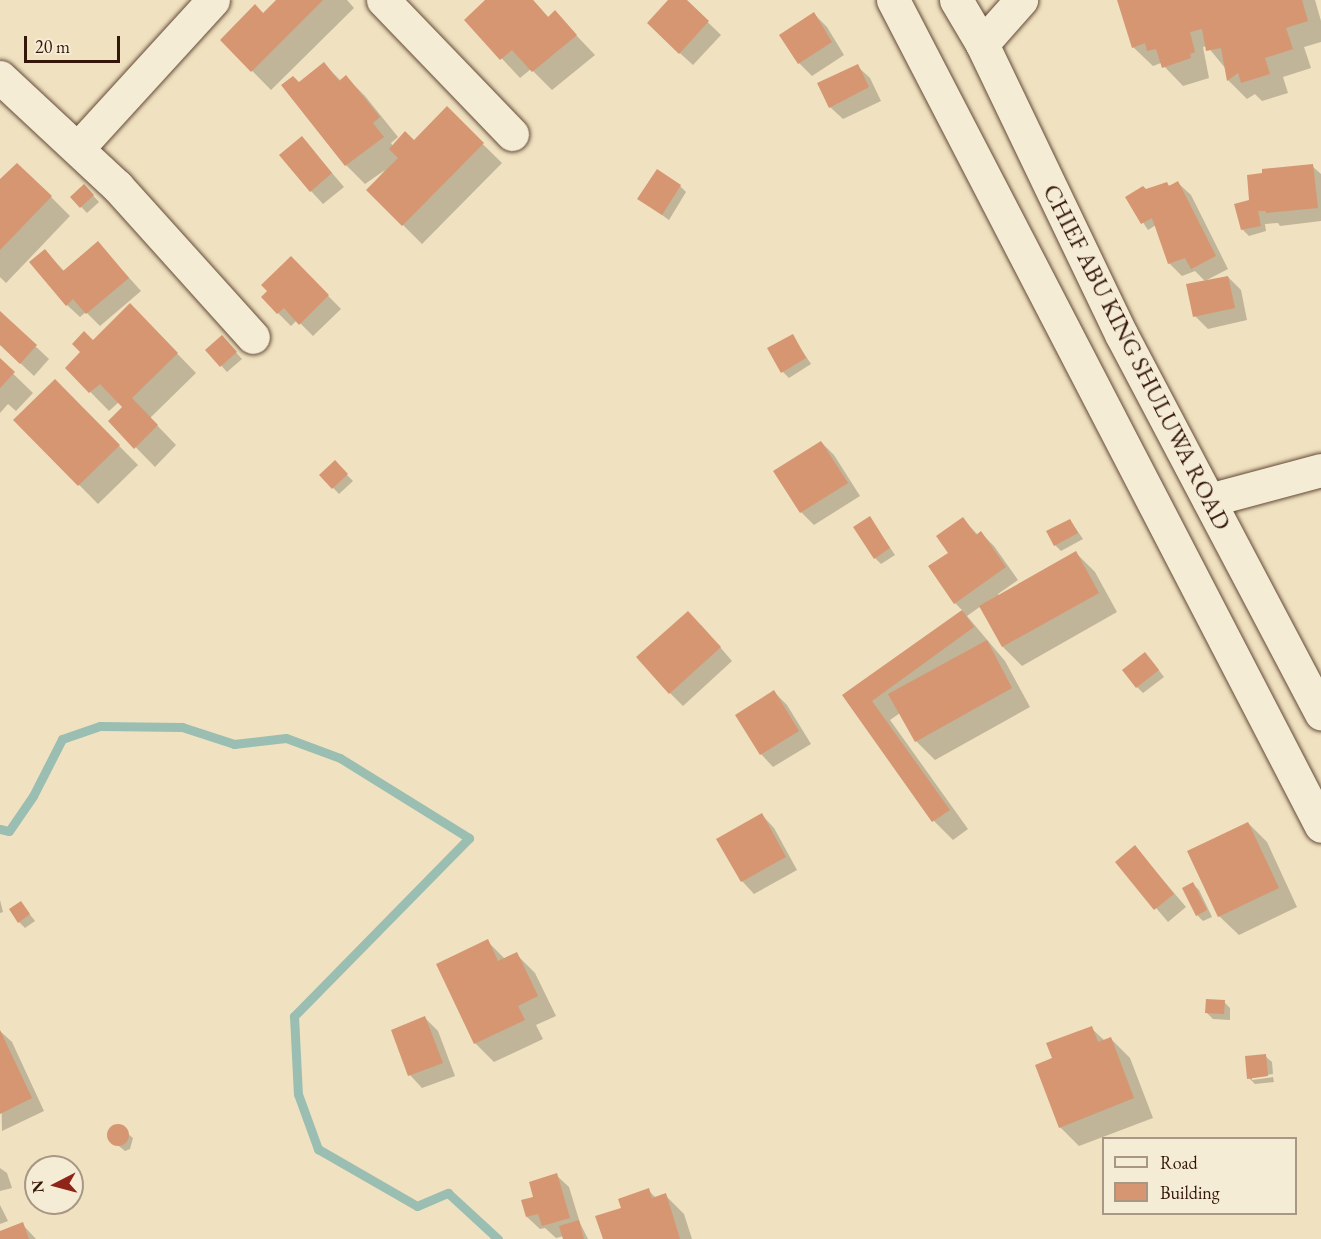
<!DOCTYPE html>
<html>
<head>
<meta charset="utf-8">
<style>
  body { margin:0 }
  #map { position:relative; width:1321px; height:1239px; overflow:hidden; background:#f0e2c0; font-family:"EB Garamond",serif }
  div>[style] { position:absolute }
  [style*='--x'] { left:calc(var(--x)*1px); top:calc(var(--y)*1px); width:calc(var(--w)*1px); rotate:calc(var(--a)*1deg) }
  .shadow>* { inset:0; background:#0003 }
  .stream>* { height:9px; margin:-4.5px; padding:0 4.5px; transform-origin:4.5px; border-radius:4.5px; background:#9abeb2 }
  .building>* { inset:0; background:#d69672 }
  .round { border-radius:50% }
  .roads { filter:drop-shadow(0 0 2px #644a38) drop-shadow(0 0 2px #644a38) }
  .minor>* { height:33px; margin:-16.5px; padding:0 16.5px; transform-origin:16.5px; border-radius:16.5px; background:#f5ecd6 }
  span { translate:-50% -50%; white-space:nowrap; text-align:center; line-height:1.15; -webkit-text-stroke:5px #f5ecd6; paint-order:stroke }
  .street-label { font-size:24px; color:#35170a }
  .legend { position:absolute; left:1102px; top:1137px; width:195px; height:78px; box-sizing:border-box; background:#f5ecd6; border:2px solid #a89784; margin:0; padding:8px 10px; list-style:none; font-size:18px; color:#35170a }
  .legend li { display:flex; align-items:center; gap:12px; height:30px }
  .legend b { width:30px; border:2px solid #a89784 }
  .north { position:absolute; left:24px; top:1155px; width:60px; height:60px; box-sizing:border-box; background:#f5ecd6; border:2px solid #a89784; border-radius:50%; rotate:264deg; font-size:16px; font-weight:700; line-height:24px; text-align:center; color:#35170a }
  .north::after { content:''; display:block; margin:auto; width:21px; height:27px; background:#8f2418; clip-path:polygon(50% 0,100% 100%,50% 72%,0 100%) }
  .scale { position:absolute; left:24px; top:36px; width:96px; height:27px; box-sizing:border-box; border:3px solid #35170a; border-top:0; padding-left:8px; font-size:18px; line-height:21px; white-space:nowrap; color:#35170a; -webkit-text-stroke:4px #f5ecd6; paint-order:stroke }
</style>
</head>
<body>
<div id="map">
  <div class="shadow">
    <i style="clip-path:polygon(277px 0,347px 0,354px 8px,271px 90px,222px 40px,263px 15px)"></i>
    <i style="clip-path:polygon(487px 0,533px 0,549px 18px,555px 13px,595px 55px,552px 90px,531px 69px,520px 78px,466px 20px)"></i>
    <i style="clip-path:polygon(670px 0,685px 0,721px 35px,693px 65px,661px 36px)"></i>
    <i style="clip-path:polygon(1118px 0,1315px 0,1321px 21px,1321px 42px,1304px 47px,1311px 68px,1283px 77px,1288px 93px,1262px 101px,1255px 94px,1247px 99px,1228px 80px,1226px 69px,1207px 46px,1203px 47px,1209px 78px,1183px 86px,1161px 63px,1153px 66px,1133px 47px)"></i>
    <i style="clip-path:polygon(814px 14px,827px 27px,844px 55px,812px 76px,799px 63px)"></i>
    <i style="clip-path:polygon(324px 64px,341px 81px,346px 77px,365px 96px,398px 137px,391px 143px,393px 146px,414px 142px,447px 109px,502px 163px,422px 244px,368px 190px,385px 170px,365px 184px,346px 165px,283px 85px,299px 84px)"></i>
    <i style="clip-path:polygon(857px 66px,870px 78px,881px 101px,843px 119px,830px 107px)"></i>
    <i style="clip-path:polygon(302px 138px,344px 187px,323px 204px,311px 191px)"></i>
    <i style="clip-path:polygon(1312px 166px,1321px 174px,1321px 221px,1280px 226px,1278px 223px,1265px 224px,1266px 231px,1249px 236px,1243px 230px,1249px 202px)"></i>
    <i style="clip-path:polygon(0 181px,51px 197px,70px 216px,6px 283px,0 277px)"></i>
    <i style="clip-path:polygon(1178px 183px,1191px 195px,1228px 269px,1205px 281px,1195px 271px,1182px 276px,1169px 263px,1156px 225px,1148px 230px,1127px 198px)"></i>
    <i style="clip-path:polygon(680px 186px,686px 192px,669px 220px,639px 199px)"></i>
    <i style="clip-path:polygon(90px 192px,99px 202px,87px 213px,72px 197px)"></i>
    <i style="clip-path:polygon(98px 243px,141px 291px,100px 326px,86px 312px,80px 317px,67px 305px,45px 251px,64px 271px)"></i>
    <i style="clip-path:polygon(291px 258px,341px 309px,313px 336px,297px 320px,291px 326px,278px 313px)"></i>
    <i style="clip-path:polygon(1228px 277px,1241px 290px,1247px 320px,1208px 329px,1195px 316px)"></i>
    <i style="clip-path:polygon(130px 305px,196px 373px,150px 418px,176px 445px,155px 467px,110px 421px,124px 407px,119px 402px,109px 411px,67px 368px)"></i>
    <i style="clip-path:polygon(0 313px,49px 359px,34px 376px,0 344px)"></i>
    <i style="clip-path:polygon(792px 335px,811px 364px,789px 378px,783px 372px)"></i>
    <i style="clip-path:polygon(222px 337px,242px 359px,227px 372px,207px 350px)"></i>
    <i style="clip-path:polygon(0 361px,33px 393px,16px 411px,8px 404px,0 413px)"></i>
    <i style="clip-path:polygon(55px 381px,138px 465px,98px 504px,15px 420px)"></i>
    <i style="clip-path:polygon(821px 442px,834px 455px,860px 496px,814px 525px,801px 512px)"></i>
    <i style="clip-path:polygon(335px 463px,353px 481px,339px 494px,321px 475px)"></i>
    <i style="clip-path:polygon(870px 518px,895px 555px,881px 564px,875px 558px)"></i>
    <i style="clip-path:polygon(963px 519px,978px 535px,981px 533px,994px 546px,1018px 580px,998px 594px,999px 596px,1076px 553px,1095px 572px,1117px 612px,1022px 666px,1003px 647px,981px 606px,967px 616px,1005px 661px,1030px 707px,935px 760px,916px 741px,900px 713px,890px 720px,968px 829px,953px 840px,934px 821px,844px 695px,963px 611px,955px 603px,950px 553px)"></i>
    <i style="clip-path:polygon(1070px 520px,1083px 539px,1061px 551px,1055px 545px)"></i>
    <i style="clip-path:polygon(701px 625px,732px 661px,683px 706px,670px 693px)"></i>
    <i style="clip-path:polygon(1151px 660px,1164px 677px,1143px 693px,1137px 687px)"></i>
    <i style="clip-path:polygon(774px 692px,787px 705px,811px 744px,773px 767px,761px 754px)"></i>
    <i style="clip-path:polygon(762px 815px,774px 828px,797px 870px,754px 894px,742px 881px)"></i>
    <i style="clip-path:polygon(1248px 823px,1267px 842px,1297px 907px,1239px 935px,1219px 916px,1189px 851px)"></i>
    <i style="clip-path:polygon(1135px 847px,1186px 907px,1168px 922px,1117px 862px)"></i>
    <i style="clip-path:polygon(1193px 884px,1199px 890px,1212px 917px,1203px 921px,1197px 915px)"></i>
    <i style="clip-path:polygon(0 900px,3px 912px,0 913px)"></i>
    <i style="clip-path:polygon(21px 903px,35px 921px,25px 928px,19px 922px)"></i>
    <i style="clip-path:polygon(487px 941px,505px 959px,516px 954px,535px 973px,556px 1016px,536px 1025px,543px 1039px,494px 1062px,475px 1043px)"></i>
    <i style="clip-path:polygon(1224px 1002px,1230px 1008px,1230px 1020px,1213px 1019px,1207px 1013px)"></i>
    <i style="clip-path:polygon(425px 1018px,438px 1031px,455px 1076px,422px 1088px,410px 1075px)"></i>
    <i style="clip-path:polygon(1091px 1028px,1105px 1041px,1111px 1039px,1130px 1058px,1153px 1118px,1079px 1146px,1060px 1127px,1054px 1059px)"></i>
    <i style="clip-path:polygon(0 1031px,12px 1042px,44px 1111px,2px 1131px)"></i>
    <i style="clip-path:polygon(1265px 1056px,1272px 1062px,1273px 1074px,1252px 1077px,1252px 1080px,1273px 1077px,1274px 1082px,1255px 1084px,1249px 1078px)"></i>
    <i style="clip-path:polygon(117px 1125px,133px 1138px,130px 1149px,125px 1151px,109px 1138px,108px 1133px)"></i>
    <i style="clip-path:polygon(0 1168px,7px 1173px,12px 1188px,0 1191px)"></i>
    <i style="clip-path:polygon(556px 1175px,569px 1187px,580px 1223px,588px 1239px,564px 1239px,564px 1236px,556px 1238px,545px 1228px,540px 1229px,527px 1217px,535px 1198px)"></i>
    <i style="clip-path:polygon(648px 1190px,656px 1198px,665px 1195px,684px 1214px,692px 1239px,604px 1239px,623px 1209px)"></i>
    <i style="clip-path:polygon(0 1205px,8px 1221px,0 1224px)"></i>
    <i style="clip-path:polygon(22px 1224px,36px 1239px,0 1239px,0 1233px)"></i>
  </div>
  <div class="stream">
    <i style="--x:0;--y:829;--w:9;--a:13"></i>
    <i style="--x:9;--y:831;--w:42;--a:-55.6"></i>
    <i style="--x:33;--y:796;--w:64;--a:-63"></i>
    <i style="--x:62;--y:739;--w:40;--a:-18.9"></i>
    <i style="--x:100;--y:726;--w:82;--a:0.7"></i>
    <i style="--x:182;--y:727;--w:55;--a:18.1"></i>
    <i style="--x:234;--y:744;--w:52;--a:-6.6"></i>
    <i style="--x:286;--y:738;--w:58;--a:20.3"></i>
    <i style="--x:340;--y:758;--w:152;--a:31.8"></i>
    <i style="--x:469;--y:838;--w:250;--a:134.5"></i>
    <i style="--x:294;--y:1016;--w:78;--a:87.1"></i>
    <i style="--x:298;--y:1094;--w:59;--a:70"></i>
    <i style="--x:318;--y:1149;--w:114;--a:29.9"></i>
    <i style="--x:417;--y:1206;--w:34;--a:-23"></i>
    <i style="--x:448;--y:1193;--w:68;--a:42.6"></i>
  </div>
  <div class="building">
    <i style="clip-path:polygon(276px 0,323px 0,251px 72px,220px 40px,255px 4px,263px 13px)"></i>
    <i style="clip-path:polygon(485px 0,533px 0,548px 17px,555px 10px,577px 35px,532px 72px,512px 50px,500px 60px,464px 20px)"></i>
    <i style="clip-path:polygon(668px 0,687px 0,709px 21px,679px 54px,647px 23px)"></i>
    <i style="clip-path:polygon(1117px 0,1302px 0,1308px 21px,1286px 28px,1293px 49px,1265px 58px,1270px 74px,1241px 83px,1238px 73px,1227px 81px,1221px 48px,1206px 51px,1202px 29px,1190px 32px,1195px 52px,1190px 54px,1191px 58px,1162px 68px,1156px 49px,1147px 51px,1145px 43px,1132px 48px)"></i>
    <i style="clip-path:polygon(814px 12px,832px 42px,798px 64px,779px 35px)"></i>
    <i style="clip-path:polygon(324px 62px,339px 81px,346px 75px,380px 117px,373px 123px,384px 137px,345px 166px,281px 85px,293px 76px,299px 82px)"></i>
    <i style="clip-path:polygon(858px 64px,869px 87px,829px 108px,817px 83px)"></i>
    <i style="clip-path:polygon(447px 106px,484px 143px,402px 226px,366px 190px,398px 158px,389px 149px,405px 131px,414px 140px)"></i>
    <i style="clip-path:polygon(302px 136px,332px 173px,310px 192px,279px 155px)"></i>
    <i style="clip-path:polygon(17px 163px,52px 196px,0 250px,0 179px)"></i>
    <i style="clip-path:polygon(1313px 164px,1318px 208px,1266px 213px,1266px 211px,1258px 211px,1261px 226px,1241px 230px,1234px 204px,1249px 200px,1247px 175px,1262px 173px,1262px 169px)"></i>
    <i style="clip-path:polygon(657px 169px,681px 185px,662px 215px,637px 199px)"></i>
    <i style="clip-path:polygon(1178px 181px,1216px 256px,1191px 269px,1185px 258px,1168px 264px,1152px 218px,1141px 224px,1125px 197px,1143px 186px,1146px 189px,1167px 182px,1169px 186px)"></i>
    <i style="clip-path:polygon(84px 184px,94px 195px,80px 208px,70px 197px)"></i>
    <i style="clip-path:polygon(98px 241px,129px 278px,86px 314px,73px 299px,66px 306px,29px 262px,45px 249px,63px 271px)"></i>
    <i style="clip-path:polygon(291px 256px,329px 295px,299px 325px,284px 308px,277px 314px,261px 297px,267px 291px,261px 285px)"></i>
    <i style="clip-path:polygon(1228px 276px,1235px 308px,1193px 317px,1186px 284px)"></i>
    <i style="clip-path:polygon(130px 303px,178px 353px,132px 398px,158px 425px,134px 449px,108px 421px,122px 407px,100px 384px,89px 393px,65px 368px,80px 352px,72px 344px,84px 331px,93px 340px)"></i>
    <i style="clip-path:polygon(0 311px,37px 345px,20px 364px,0 345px)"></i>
    <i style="clip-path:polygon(793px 334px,806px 358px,781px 373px,767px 348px)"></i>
    <i style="clip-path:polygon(222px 335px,237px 352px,220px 367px,205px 350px)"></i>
    <i style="clip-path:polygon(0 358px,15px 372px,0 388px)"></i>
    <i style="clip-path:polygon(55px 379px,120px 445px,78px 486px,13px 420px)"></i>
    <i style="clip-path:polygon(821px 441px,848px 483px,800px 513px,773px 471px)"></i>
    <i style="clip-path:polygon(335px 460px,348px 474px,332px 489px,319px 475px)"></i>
    <i style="clip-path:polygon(870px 516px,890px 548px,874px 559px,853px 527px)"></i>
    <i style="clip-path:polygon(963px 517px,976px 535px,981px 531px,1006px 567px,954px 604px,928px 566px,948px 553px,936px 536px)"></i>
    <i style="clip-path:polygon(1070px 519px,1078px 533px,1054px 546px,1046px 531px)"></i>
    <i style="clip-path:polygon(1076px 551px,1099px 593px,1002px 647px,979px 606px)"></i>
    <i style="clip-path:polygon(962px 610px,974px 627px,872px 701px,950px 810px,932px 822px,842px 695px)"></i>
    <i style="clip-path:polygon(688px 611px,721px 647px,669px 694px,636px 657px)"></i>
    <i style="clip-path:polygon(987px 640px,1012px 688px,915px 742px,888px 694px)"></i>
    <i style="clip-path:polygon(1145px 652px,1159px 670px,1136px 688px,1122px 670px)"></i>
    <i style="clip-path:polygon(774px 690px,799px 731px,760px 755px,735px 715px)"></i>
    <i style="clip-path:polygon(762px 813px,786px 857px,741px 882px,716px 839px)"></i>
    <i style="clip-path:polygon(1248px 822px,1279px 888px,1218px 917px,1187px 851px)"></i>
    <i style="clip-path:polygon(1135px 845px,1174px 894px,1154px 910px,1115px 862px)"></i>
    <i style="clip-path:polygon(1193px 882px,1207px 910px,1196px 916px,1182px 888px)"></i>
    <i style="clip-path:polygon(21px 901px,30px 914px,18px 923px,9px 909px)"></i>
    <i style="clip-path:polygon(488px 939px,498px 961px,517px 952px,538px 996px,518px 1006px,525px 1020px,474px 1044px,436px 964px)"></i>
    <i style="clip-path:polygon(1206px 999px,1225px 1000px,1224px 1014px,1205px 1013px)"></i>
    <i style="clip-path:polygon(425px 1016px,443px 1063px,408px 1076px,391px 1030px)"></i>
    <i style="clip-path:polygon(1092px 1026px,1098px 1042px,1111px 1037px,1134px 1098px,1059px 1128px,1035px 1065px,1052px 1058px,1046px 1043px)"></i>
    <i style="clip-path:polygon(0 1030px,32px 1098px,0 1114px)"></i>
    <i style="clip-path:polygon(1266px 1054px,1268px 1076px,1247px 1079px,1245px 1056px)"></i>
    <i class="round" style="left:107px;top:1124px;width:22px;height:22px"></i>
    <i style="clip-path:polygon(557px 1173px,570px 1218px,542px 1226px,538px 1214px,526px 1217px,521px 1200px,533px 1197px,529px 1182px)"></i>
    <i style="clip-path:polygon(649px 1188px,652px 1198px,666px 1193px,680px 1239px,603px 1239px,595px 1216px,621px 1208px,618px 1199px)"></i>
    <i style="clip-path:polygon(579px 1220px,584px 1239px,563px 1239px,559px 1226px)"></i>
    <i style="clip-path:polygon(23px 1222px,29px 1239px,0 1239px,0 1231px)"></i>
  </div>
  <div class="roads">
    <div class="minor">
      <i style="--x:383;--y:0;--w:186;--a:46.1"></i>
      <i style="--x:893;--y:0;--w:930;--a:62.61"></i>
      <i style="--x:956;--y:0;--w:51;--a:59.4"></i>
      <i style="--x:982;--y:44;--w:322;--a:64.4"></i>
      <i style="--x:1121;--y:334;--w:429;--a:62.2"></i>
      <i style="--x:982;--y:44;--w:59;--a:-48.4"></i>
      <i style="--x:0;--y:77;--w:160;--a:43"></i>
      <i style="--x:117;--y:186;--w:203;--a:48"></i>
      <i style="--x:78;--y:148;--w:200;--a:-47.6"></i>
      <i style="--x:1209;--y:500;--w:116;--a:-15"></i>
    </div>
  </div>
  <div class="street-label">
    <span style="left:1137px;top:357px;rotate:63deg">CHIEF ABU KING SHULUWA ROAD</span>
  </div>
  <ul class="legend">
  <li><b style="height:8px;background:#f5ecd6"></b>Road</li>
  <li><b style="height:16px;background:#d69672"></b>Building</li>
  </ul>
  <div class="north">N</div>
  <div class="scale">20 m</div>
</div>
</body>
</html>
